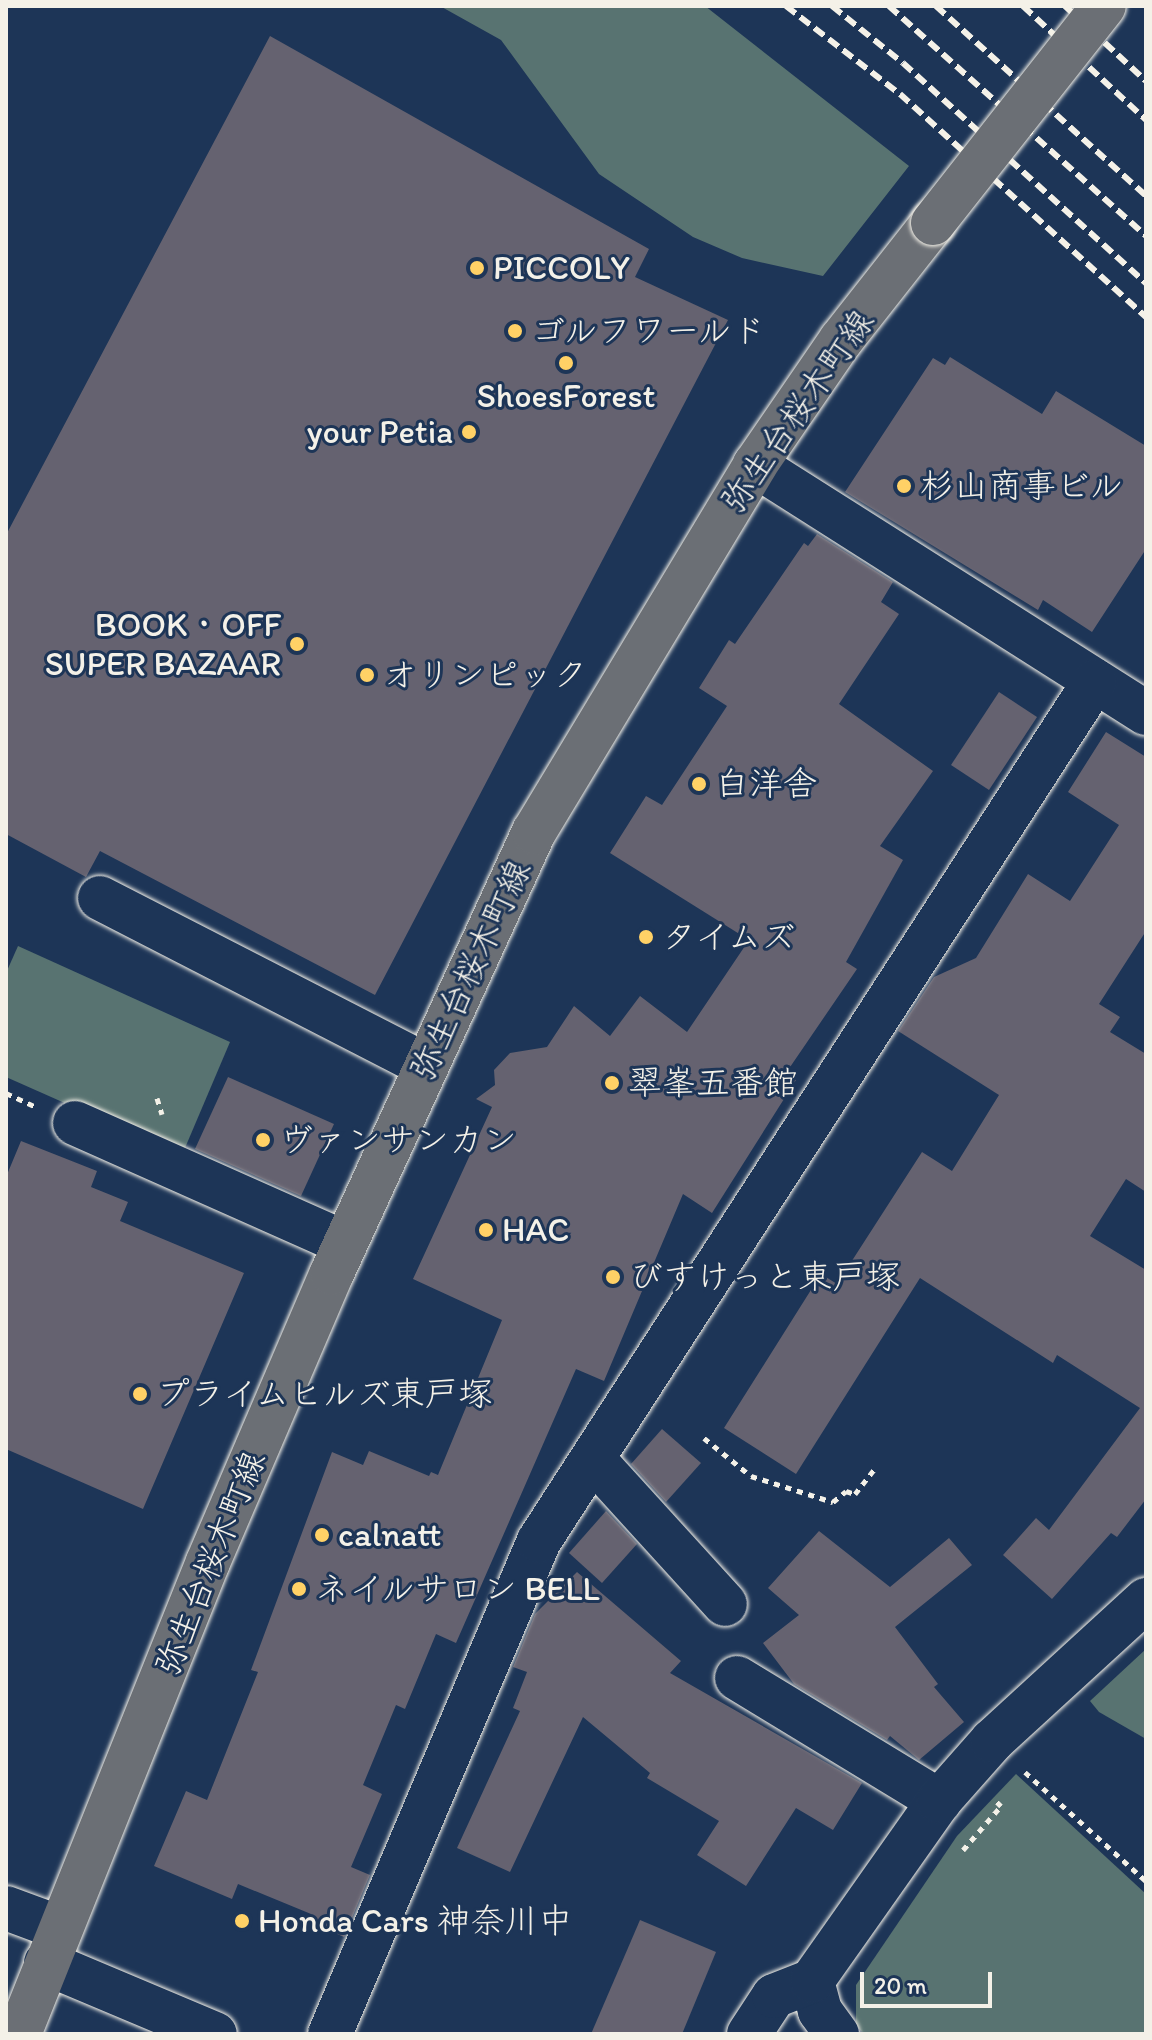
<!DOCTYPE html>
<html>
<head>
<meta charset="utf-8">
<style>
  body { margin:0 }
  #map { position:relative; width:1152px; height:2040px; overflow:hidden; background:#1d3557; font-family:Itim,"Klee One",sans-serif }
  div>[style] { position:absolute }
  [style*='--x'] { left:calc(var(--x)*1px); top:calc(var(--y)*1px); width:calc(var(--w)*1px); rotate:calc(var(--a)*1deg) }
  .green>* { inset:0; background:#587371 }
  .building>* { inset:0; background:#656270 }
  .path>* { height:5px; margin-top:-2.5px; transform-origin:0; background:repeating-linear-gradient(90deg,#f4f1e8 0 6px,transparent 0 12px) }
  .roads { filter:drop-shadow(0 0 2px #f4f1e8) drop-shadow(0 0 2px #f4f1e8) }
  .minor>* { height:44px; margin:-22px; padding:0 22px; transform-origin:22px; border-radius:22px; background:#1d3557 }
  .major>* { height:44px; margin:-22px; padding:0 22px; transform-origin:22px; border-radius:22px; background:#6b6f75 }
  .rail>* { height:6px; margin-top:-3px; transform-origin:0; background:repeating-linear-gradient(90deg,#f4f1e8 0 12px,transparent 0 18px) }
  .bridges { filter:drop-shadow(0 0 2px #f4f1e8) drop-shadow(0 0 2px #f4f1e8) }
  .major-bridge>* { height:44px; margin:-22px; padding:0 22px; transform-origin:22px; border-radius:22px; background:#6b6f75 }
  .dots>* { width:22px; height:22px; translate:-50% -50%; box-sizing:border-box; border:4px solid #1d3557; border-radius:50% }
  span { translate:-50% -50%; white-space:nowrap; text-align:center; line-height:1.15; -webkit-text-stroke:6px #1d3557; paint-order:stroke }
  .poi-label { font-size:34px; color:#f4f1e8 }
  .left { translate:0 -50%; text-align:left }
  .right { translate:-100% -50%; text-align:right }
  .street-label { font-size:34px; color:#f4f1e8 }
  .frame { position:absolute; inset:0; border:8px solid #f4f1e8; pointer-events:none }
  .scale { position:absolute; left:860px; top:1972px; width:132px; height:36px; box-sizing:border-box; border:4px solid #f4f1e8; border-top:0; padding-left:10px; font-size:24px; line-height:28px; white-space:nowrap; color:#f4f1e8; -webkit-text-stroke:6px #1d3557; paint-order:stroke }
</style>
</head>
<body>
<div id="map">
  <div class="green">
    <i style="clip-path:polygon(440px 6px,705px 6px,909px 166px,823px 276px,742px 258px,693px 237px,599px 174px,501px 40px)"></i>
    <i style="clip-path:polygon(18px 946px,230px 1042px,182px 1155px,6px 1077px,6px 973px)"></i>
    <i style="clip-path:polygon(1146px 1649px,1146px 1739px,1099px 1712px,1090px 1701px)"></i>
    <i style="clip-path:polygon(1016px 1774px,1146px 1894px,1146px 2034px,863px 2034px,856px 2024px,856px 1985px,957px 1836px)"></i>
  </div>
  <div class="building">
    <i style="clip-path:polygon(270px 36px,649px 249px,635px 277px,728px 320px,375px 995px,100px 851px,86px 877px,6px 834px,6px 535px)"></i>
    <i style="clip-path:polygon(950px 357px,1042px 414px,1056px 391px,1146px 446px,1146px 549px,1092px 632px,1043px 600px,1038px 610px,845px 492px,933px 358px,945px 365px)"></i>
    <i style="clip-path:polygon(817px 534px,893px 582px,881px 602px,899px 614px,839px 704px,933px 771px,880px 846px,903px 860px,846px 962px,857px 969px,786px 1073px,796px 1080px,712px 1213px,683px 1194px,604px 1381px,576px 1369px,456px 1643px,436px 1634px,405px 1709px,396px 1705px,363px 1785px,382px 1794px,351px 1867px,370px 1875px,344px 1937px,308px 1921px,311px 1914px,238px 1884px,232px 1899px,154px 1866px,186px 1791px,207px 1800px,258px 1672px,251px 1670px,332px 1452px,363px 1465px,369px 1451px,429px 1476px,431px 1472px,438px 1475px,502px 1320px,413px 1279px,492px 1107px,476px 1099px,495px 1085px,494px 1070px,510px 1053px,547px 1047px,574px 1006px,610px 1036px,640px 996px,687px 1032px,749px 940px,610px 853px,646px 796px,662px 805px,727px 706px,699px 688px,729px 640px,735px 644px,804px 543px,808px 546px)"></i>
    <i style="clip-path:polygon(999px 692px,1037px 717px,989px 790px,951px 765px)"></i>
    <i style="clip-path:polygon(1106px 732px,1146px 757px,1146px 931px,1099px 1004px,1120px 1017px,1110px 1032px,1146px 1054px,1146px 1192px,1126px 1179px,1090px 1236px,1146px 1270px,1146px 1499px,1117px 1537px,1111px 1533px,1052px 1599px,1003px 1555px,1036px 1518px,1049px 1530px,1140px 1408px,1057px 1355px,1053px 1363px,920px 1278px,796px 1474px,724px 1428px,821px 1274px,837px 1284px,922px 1152px,952px 1171px,999px 1095px,898px 1031px,934px 977px,976px 958px,1028px 874px,1070px 901px,1119px 825px,1068px 792px)"></i>
    <i style="clip-path:polygon(228px 1077px,334px 1124px,301px 1196px,195px 1149px)"></i>
    <i style="clip-path:polygon(21px 1141px,97px 1171px,91px 1187px,128px 1202px,120px 1221px,244px 1273px,143px 1509px,6px 1449px,6px 1177px)"></i>
    <i style="clip-path:polygon(662px 1429px,701px 1463px,666px 1502px,631px 1464px)"></i>
    <i style="clip-path:polygon(606px 1511px,637px 1544px,602px 1583px,569px 1553px)"></i>
    <i style="clip-path:polygon(819px 1531px,890px 1587px,949px 1538px,972px 1565px,895px 1627px,938px 1684px,934px 1687px,964px 1722px,919px 1760px,890px 1736px,887px 1740px,794px 1684px,763px 1643px,799px 1615px,768px 1588px)"></i>
    <i style="clip-path:polygon(577px 1572px,681px 1661px,670px 1673px,862px 1783px,833px 1830px,796px 1808px,746px 1886px,697px 1855px,719px 1821px,647px 1778px,650px 1773px,583px 1717px,510px 1872px,457px 1848px,520px 1711px,513px 1708px,527px 1672px,513px 1667px,535px 1614px)"></i>
    <i style="clip-path:polygon(640px 1920px,716px 1952px,682px 2034px,591px 2034px)"></i>
  </div>
  <div class="path">
    <i style="--x:6;--y:1093;--w:31;--a:25"></i>
    <i style="--x:157;--y:1098;--w:17;--a:73"></i>
    <i style="--x:704;--y:1438;--w:60;--a:39"></i>
    <i style="--x:751;--y:1476;--w:86;--a:17.6"></i>
    <i style="--x:833;--y:1502;--w:17;--a:-40"></i>
    <i style="--x:846;--y:1491;--w:9;--a:18"></i>
    <i style="--x:855;--y:1494;--w:31;--a:-52"></i>
    <i style="--x:1025;--y:1772;--w:163;--a:42"></i>
    <i style="--x:963;--y:1850;--w:58;--a:-49.2"></i>
    <i style="--x:1001;--y:1806;--w:6;--a:-135"></i>
  </div>
  <div class="roads">
    <div class="minor">
      <i style="--x:755;--y:465;--w:463;--a:32.4"></i>
      <i style="--x:100;--y:898;--w:365;--a:27.2"></i>
      <i style="--x:75;--y:1123;--w:295;--a:24"></i>
      <i style="--x:593;--y:1459;--w:196;--a:47.7"></i>
      <i style="--x:737;--y:1678;--w:237;--a:31.3"></i>
      <i style="--x:6;--y:1908;--w:58;--a:20.3"></i>
      <i style="--x:46;--y:1963;--w:183;--a:22.8"></i>
      <i style="--x:812;--y:1981;--w:31;--a:75"></i>
      <i style="--x:820;--y:2011;--w:29;--a:54"></i>
      <i style="--x:330;--y:2034;--w:535;--a:-67.03"></i>
      <i style="--x:539;--y:1541;--w:1024;--a:-57.12"></i>
      <i style="--x:749;--y:2034;--w:45;--a:-56.7"></i>
      <i style="--x:774;--y:1996;--w:41;--a:-21.5"></i>
      <i style="--x:812;--y:1981;--w:220;--a:-54.8"></i>
      <i style="--x:939;--y:1801;--w:80;--a:-48.5"></i>
      <i style="--x:992;--y:1741;--w:209;--a:-42.5"></i>
    </div>
    <div class="major">
      <i style="--x:19;--y:2034;--w:508;--a:-68.18"></i>
      <i style="--x:208;--y:1562;--w:314;--a:-66.8"></i>
      <i style="--x:332;--y:1273;--w:485;--a:-65.4"></i>
      <i style="--x:534;--y:832;--w:428;--a:-58.9"></i>
      <i style="--x:755;--y:465;--w:152;--a:-55.5"></i>
      <i style="--x:841;--y:340;--w:149;--a:-51.8"></i>
    </div>
  </div>
  <div class="rail">
    <i style="--x:786;--y:6;--w:144;--a:37.7"></i>
    <i style="--x:900;--y:94;--w:332;--a:42.2"></i>
    <i style="--x:832;--y:6;--w:91;--a:38.8"></i>
    <i style="--x:903;--y:63;--w:328;--a:42.2"></i>
    <i style="--x:889;--y:6;--w:345;--a:41.8"></i>
    <i style="--x:936;--y:6;--w:283;--a:42.1"></i>
    <i style="--x:1023;--y:6;--w:168;--a:42.8"></i>
    <i style="--x:1065;--y:6;--w:110;--a:42.8"></i>
  </div>
  <div class="bridges">
    <div class="major-bridge">
      <i style="--x:933;--y:223;--w:276;--a:-51.8"></i>
    </div>
  </div>
  <div class="dots">
    <i style="left:477px;top:268px;background:#ffd166"></i>
    <i style="left:515px;top:331px;background:#ffd166"></i>
    <i style="left:566px;top:363px;background:#ffd166"></i>
    <i style="left:469px;top:432px;background:#ffd166"></i>
    <i style="left:904px;top:486px;background:#ffd166"></i>
    <i style="left:297px;top:644px;background:#ffd166"></i>
    <i style="left:367px;top:675px;background:#ffd166"></i>
    <i style="left:699px;top:784px;background:#ffd166"></i>
    <i style="left:646px;top:937px;background:#ffd166"></i>
    <i style="left:612px;top:1083px;background:#ffd166"></i>
    <i style="left:263px;top:1140px;background:#ffd166"></i>
    <i style="left:486px;top:1230px;background:#ffd166"></i>
    <i style="left:613px;top:1277px;background:#ffd166"></i>
    <i style="left:140px;top:1394px;background:#ffd166"></i>
    <i style="left:322px;top:1535px;background:#ffd166"></i>
    <i style="left:299px;top:1589px;background:#ffd166"></i>
    <i style="left:242px;top:1921px;background:#ffd166"></i>
  </div>
  <div class="poi-label">
    <span class="left" style="left:493px;top:268px">PICCOLY</span>
    <span class="left" style="left:531px;top:331px">ゴルフワールド</span>
    <span style="left:566px;top:396px">ShoesForest</span>
    <span class="right" style="left:453px;top:432px">your Petia</span>
    <span class="left" style="left:920px;top:486px">杉山商事ビル</span>
    <span class="right" style="left:281px;top:644px">BOOK・OFF<br>SUPER BAZAAR</span>
    <span class="left" style="left:383px;top:675px">オリンピック</span>
    <span class="left" style="left:715px;top:784px">白洋舎</span>
    <span class="left" style="left:662px;top:937px">タイムズ</span>
    <span class="left" style="left:628px;top:1083px">翠峯五番館</span>
    <span class="left" style="left:279px;top:1140px">ヴァンサンカン</span>
    <span class="left" style="left:502px;top:1230px">HAC</span>
    <span class="left" style="left:629px;top:1277px">びすけっと東戸塚</span>
    <span class="left" style="left:156px;top:1394px">プライムヒルズ東戸塚</span>
    <span class="left" style="left:338px;top:1535px">calnatt</span>
    <span class="left" style="left:315px;top:1589px">ネイルサロン BELL</span>
    <span class="left" style="left:258px;top:1921px">Honda Cars 神奈川中</span>
  </div>
  <div class="street-label">
    <span style="left:797px;top:411px;rotate:-55deg">弥生台桜木町線</span>
    <span style="left:470px;top:970px;rotate:-65deg">弥生台桜木町線</span>
    <span style="left:210px;top:1563px;rotate:-68deg">弥生台桜木町線</span>
  </div>
  <div class="frame"></div>
  <div class="scale">20 m</div>
</div>
</body>
</html>
